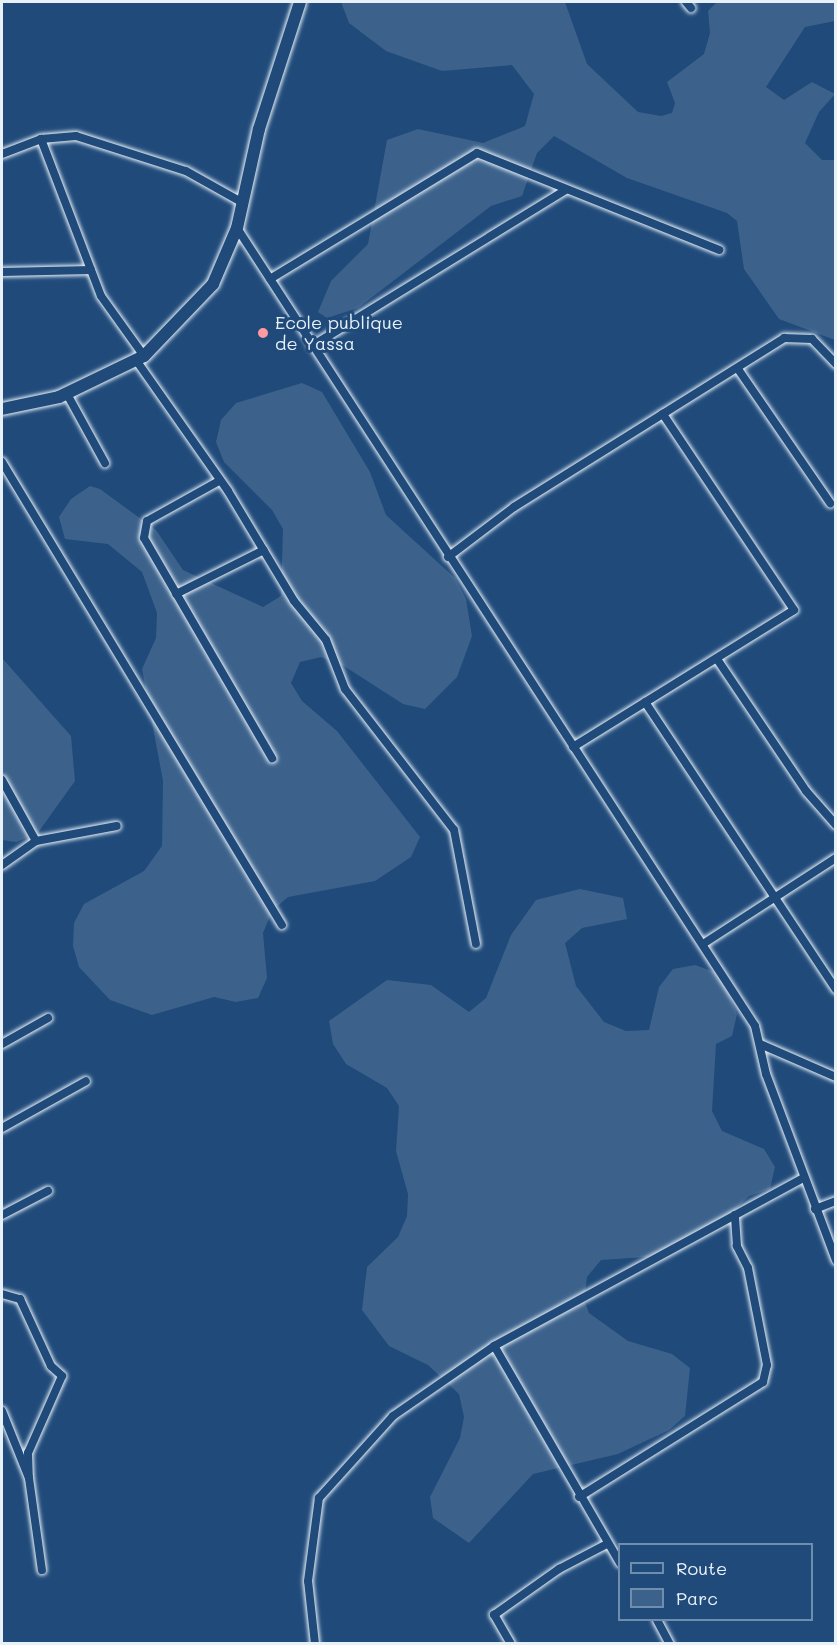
<!DOCTYPE html>
<html>
<head>
<meta charset="utf-8">
<style>
  body { margin:0 }
  #map { position:relative; width:837px; height:1645px; overflow:hidden; background:#1f4a7a; font-family:Mali,sans-serif }
  div>[style] { position:absolute }
  [style*='--x'] { left:calc(var(--x)*1px); top:calc(var(--y)*1px); width:calc(var(--w)*1px); rotate:calc(var(--a)*1deg) }
  .green>* { inset:0; background:#3c628c }
  .roads { filter:drop-shadow(0 0 2px #e8f1f8) drop-shadow(0 0 2px #e8f1f8) }
  .street>* { height:8px; margin:-4px; padding:0 4px; transform-origin:4px; border-radius:4px; background:#1f4a7a }
  .secondary>* { height:12px; margin:-6px; padding:0 6px; transform-origin:6px; border-radius:6px; background:#1f4a7a }
  .dots>* { width:16px; height:16px; translate:-50% -50%; box-sizing:border-box; border:3px solid #1f4a7a; border-radius:50% }
  span { translate:-50% -50%; white-space:nowrap; text-align:center; line-height:1.15; -webkit-text-stroke:6px #1f4a7a; paint-order:stroke }
  .poi-label { font-size:18px; color:#e8f1f8 }
  .left { translate:0 -50%; text-align:left }
  .frame { position:absolute; inset:0; border:3px solid #e8f1f8; pointer-events:none }
  .legend { position:absolute; left:618px; top:1543px; width:195px; height:78px; box-sizing:border-box; background:#1f4a7a; border:2px solid #6f8dac; margin:0; padding:8px 10px; list-style:none; font-size:18px; color:#e8f1f8 }
  .legend li { display:flex; align-items:center; gap:12px; height:30px }
  .legend b { width:30px; border:2px solid #6f8dac }
</style>
</head>
<body>
<div id="map">
  <div class="green">
    <i style="clip-path:polygon(341px 2px,565px 2px,587px 64px,638px 112px,661px 116px,672px 113px,675px 103px,667px 82px,704px 54px,710px 33px,708px 11px,716px 3px,835px 2px,835px 21px,805px 27px,766px 87px,784px 100px,812px 82px,835px 94px,819px 112px,805px 143px,822px 160px,835px 160px,835px 340px,779px 319px,744px 269px,737px 221px,727px 213px,627px 178px,554px 136px,537px 153px,522px 196px,491px 206px,358px 308px,327px 318px,318px 312px,331px 281px,368px 244px,387px 140px,418px 129px,483px 143px,525px 126px,534px 94px,512px 65px,442px 71px,386px 51px,349px 23px)"></i>
    <i style="clip-path:polygon(302px 383px,322px 392px,370px 472px,386px 515px,455px 578px,466px 599px,472px 636px,457px 677px,425px 709px,403px 704px,344px 666px,321px 657px,300px 662px,291px 683px,302px 701px,337px 731px,420px 837px,411px 857px,375px 881px,288px 897px,272px 911px,263px 933px,267px 978px,258px 998px,236px 1002px,214px 997px,152px 1015px,110px 1000px,79px 967px,73px 946px,74px 923px,84px 904px,144px 871px,162px 846px,163px 781px,142px 669px,156px 638px,157px 613px,142px 572px,108px 544px,65px 539px,59px 517px,71px 499px,90px 486px,100px 489px,156px 530px,183px 570px,263px 607px,281px 596px,283px 529px,272px 510px,224px 462px,216px 442px,221px 420px,236px 403px)"></i>
    <i style="clip-path:polygon(2px 658px,71px 736px,75px 781px,37px 834px,16px 842px,2px 840px)"></i>
    <i style="clip-path:polygon(580px 889px,623px 898px,627px 919px,582px 928px,565px 943px,576px 986px,604px 1022px,626px 1031px,649px 1030px,659px 987px,673px 969px,695px 965px,720px 974px,737px 1014px,732px 1036px,716px 1044px,712px 1111px,722px 1131px,764px 1149px,775px 1167px,770px 1189px,749px 1196px,720px 1224px,661px 1256px,601px 1260px,587px 1277px,584px 1300px,589px 1313px,628px 1341px,672px 1354px,690px 1368px,685px 1416px,669px 1430px,618px 1454px,533px 1474px,469px 1543px,433px 1518px,430px 1497px,460px 1438px,464px 1417px,459px 1394px,428px 1365px,389px 1346px,362px 1310px,367px 1267px,398px 1237px,407px 1216px,408px 1194px,396px 1151px,399px 1106px,387px 1088px,346px 1064px,333px 1044px,329px 1021px,387px 980px,431px 985px,469px 1012px,486px 998px,511px 935px,536px 900px)"></i>
  </div>
  <div class="roads">
    <div class="street">
      <i style="--x:686;--y:2;--w:8;--a:50"></i>
      <i style="--x:41;--y:139;--w:168;--a:69.1"></i>
      <i style="--x:101;--y:296;--w:74;--a:54.4"></i>
      <i style="--x:2;--y:154;--w:42;--a:-21"></i>
      <i style="--x:41;--y:139;--w:35;--a:-5"></i>
      <i style="--x:76;--y:136;--w:115;--a:17.7"></i>
      <i style="--x:186;--y:171;--w:65;--a:29.3"></i>
      <i style="--x:237;--y:228;--w:951;--a:57.01"></i>
      <i style="--x:755;--y:1026;--w:49;--a:77.1"></i>
      <i style="--x:766;--y:1074;--w:199;--a:69.4"></i>
      <i style="--x:2;--y:272;--w:89;--a:-1.3"></i>
      <i style="--x:270;--y:279;--w:242;--a:-31.3"></i>
      <i style="--x:477;--y:153;--w:261;--a:21.8"></i>
      <i style="--x:312;--y:346;--w:298;--a:-31.6"></i>
      <i style="--x:136;--y:360;--w:160;--a:54.9"></i>
      <i style="--x:228;--y:491;--w:128;--a:59"></i>
      <i style="--x:294;--y:601;--w:50;--a:50.6"></i>
      <i style="--x:326;--y:640;--w:53;--a:68.8"></i>
      <i style="--x:345;--y:689;--w:178;--a:52.3"></i>
      <i style="--x:454;--y:830;--w:116;--a:79.1"></i>
      <i style="--x:738;--y:369;--w:163;--a:55.5"></i>
      <i style="--x:67;--y:394;--w:79;--a:61.2"></i>
      <i style="--x:2;--y:462;--w:541;--a:58.84"></i>
      <i style="--x:219;--y:481;--w:82;--a:150.9"></i>
      <i style="--x:147;--y:521;--w:17;--a:100"></i>
      <i style="--x:144;--y:538;--w:255;--a:59.8"></i>
      <i style="--x:448;--y:557;--w:83;--a:-37.1"></i>
      <i style="--x:514;--y:507;--w:319;--a:-32"></i>
      <i style="--x:784;--y:338;--w:28;--a:2"></i>
      <i style="--x:812;--y:339;--w:35;--a:46"></i>
      <i style="--x:176;--y:594;--w:98;--a:-26.6"></i>
      <i style="--x:717;--y:659;--w:159;--a:56"></i>
      <i style="--x:806;--y:791;--w:45;--a:48.6"></i>
      <i style="--x:645;--y:702;--w:345;--a:56.4"></i>
      <i style="--x:573;--y:747;--w:260;--a:-31.8"></i>
      <i style="--x:794;--y:610;--w:236;--a:-123.8"></i>
      <i style="--x:2;--y:780;--w:70;--a:60.9"></i>
      <i style="--x:2;--y:865;--w:42;--a:-35.2"></i>
      <i style="--x:36;--y:841;--w:82;--a:-10.5"></i>
      <i style="--x:703;--y:944;--w:158;--a:-32.9"></i>
      <i style="--x:2;--y:1044;--w:53;--a:-29.5"></i>
      <i style="--x:760;--y:1044;--w:83;--a:23.5"></i>
      <i style="--x:2;--y:1128;--w:96;--a:-29.2"></i>
      <i style="--x:815;--y:1209;--w:22;--a:-21"></i>
      <i style="--x:2;--y:1215;--w:52;--a:-27.6"></i>
      <i style="--x:2;--y:1294;--w:19;--a:16"></i>
      <i style="--x:20;--y:1299;--w:74;--a:65.2"></i>
      <i style="--x:51;--y:1366;--w:15;--a:42"></i>
      <i style="--x:62;--y:1376;--w:84;--a:113.8"></i>
      <i style="--x:28;--y:1453;--w:25;--a:88"></i>
      <i style="--x:2;--y:1411;--w:72;--a:68.1"></i>
      <i style="--x:29;--y:1478;--w:93;--a:82"></i>
      <i style="--x:579;--y:1497;--w:217;--a:-32"></i>
      <i style="--x:763;--y:1382;--w:17;--a:-77"></i>
      <i style="--x:767;--y:1365;--w:99;--a:-101.1"></i>
      <i style="--x:748;--y:1268;--w:25;--a:-117"></i>
      <i style="--x:737;--y:1246;--w:31;--a:-94"></i>
      <i style="--x:620;--y:1563;--w:251;--a:-120.1"></i>
      <i style="--x:494;--y:1346;--w:352;--a:-28.5"></i>
      <i style="--x:657;--y:1620;--w:27;--a:62"></i>
      <i style="--x:315;--y:1644;--w:63;--a:-96.3"></i>
      <i style="--x:308;--y:1581;--w:84;--a:-82.5"></i>
      <i style="--x:319;--y:1498;--w:110;--a:-47.9"></i>
      <i style="--x:393;--y:1416;--w:123;--a:-34.7"></i>
      <i style="--x:511;--y:1644;--w:34;--a:-120"></i>
      <i style="--x:494;--y:1615;--w:80;--a:-35.3"></i>
      <i style="--x:559;--y:1569;--w:54;--a:-27.5"></i>
    </div>
    <div class="secondary">
      <i style="--x:2;--y:409;--w:58;--a:-11.9"></i>
      <i style="--x:59;--y:397;--w:94;--a:-25.8"></i>
      <i style="--x:144;--y:356;--w:100;--a:-46.2"></i>
      <i style="--x:213;--y:284;--w:61;--a:-66.8"></i>
      <i style="--x:237;--y:228;--w:101;--a:-77.5"></i>
      <i style="--x:259;--y:129;--w:133;--a:-72.1"></i>
    </div>
  </div>
  <div class="dots">
    <i style="left:263px;top:333px;background:#ff9aa2"></i>
  </div>
  <div class="poi-label">
    <span class="left" style="left:275px;top:333px">Ecole publique<br>de Yassa</span>
  </div>
  <div class="frame"></div>
  <ul class="legend">
  <li><b style="height:8px;background:#1f4a7a"></b>Route</li>
  <li><b style="height:16px;background:#3c628c"></b>Parc</li>
  </ul>
</div>
</body>
</html>
